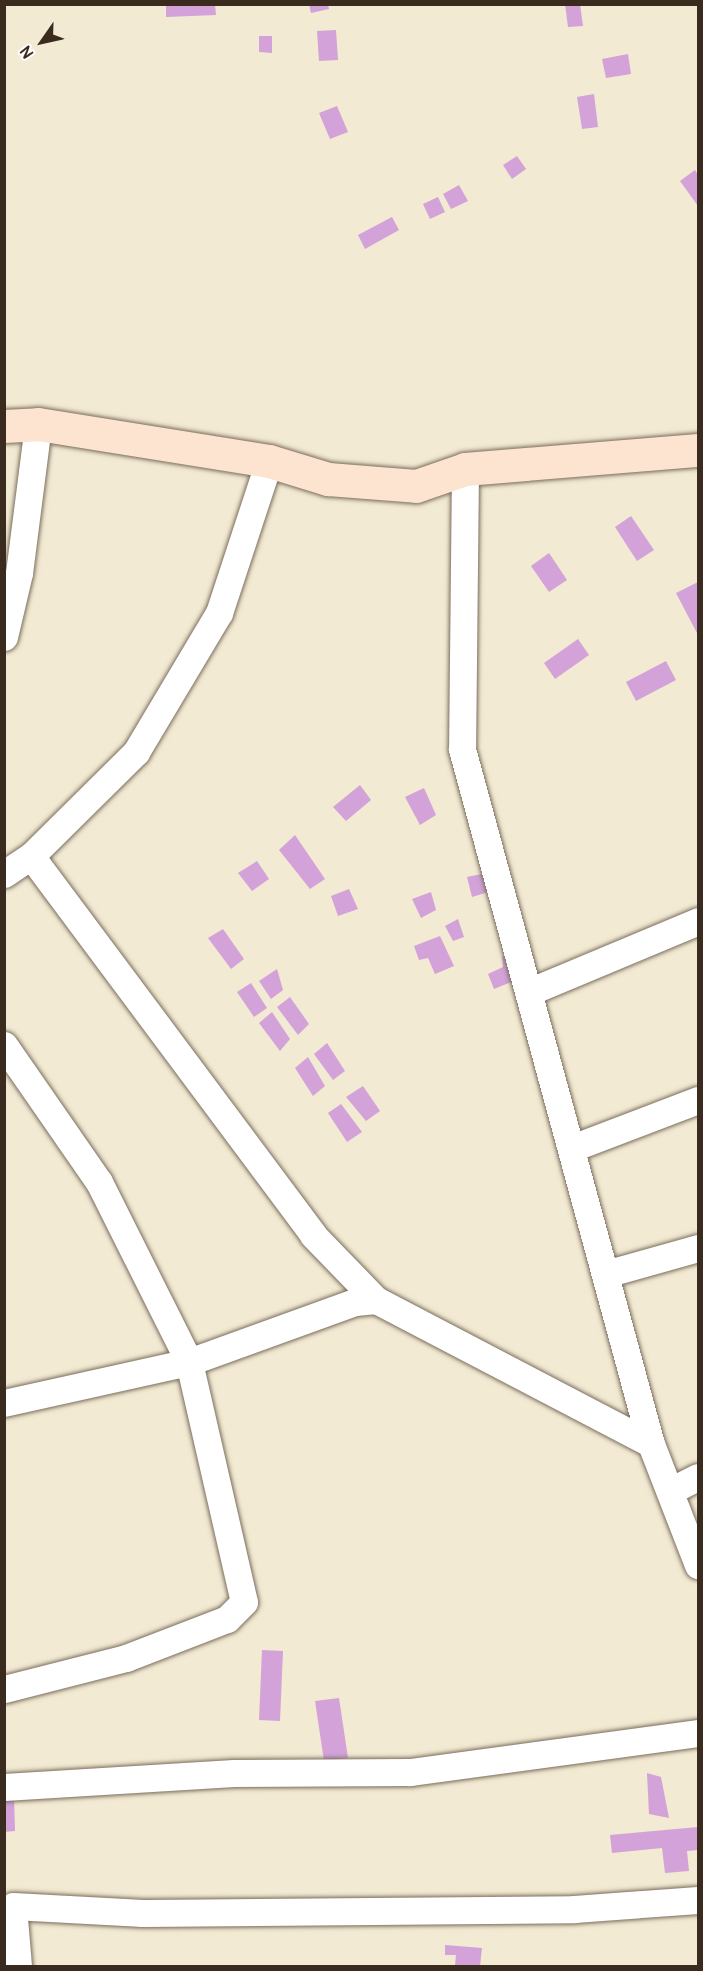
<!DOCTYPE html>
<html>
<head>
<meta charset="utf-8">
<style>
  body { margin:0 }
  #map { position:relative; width:703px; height:1971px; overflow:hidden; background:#f2ead3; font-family:Pangolin,sans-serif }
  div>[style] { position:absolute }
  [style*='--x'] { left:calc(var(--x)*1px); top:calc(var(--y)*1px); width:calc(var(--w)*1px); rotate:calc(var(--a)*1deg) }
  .building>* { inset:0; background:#d2a2d8 }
  .roads { filter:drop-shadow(0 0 2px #7b6d5d) drop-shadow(0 0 2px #7b6d5d) }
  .street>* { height:27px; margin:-13.5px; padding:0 13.5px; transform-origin:13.5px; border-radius:13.5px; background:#fff }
  .secondary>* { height:33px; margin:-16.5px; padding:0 16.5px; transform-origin:16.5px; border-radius:16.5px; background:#fde4d1 }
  span { translate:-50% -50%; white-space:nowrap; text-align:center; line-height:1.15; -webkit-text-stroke:6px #fff; paint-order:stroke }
  .frame { position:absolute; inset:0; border:6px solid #3b2a1e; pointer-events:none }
  .north { position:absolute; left:12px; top:12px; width:60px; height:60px; -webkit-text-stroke:4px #fff; paint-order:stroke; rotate:236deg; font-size:16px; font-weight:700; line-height:24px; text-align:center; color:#3b2a1e }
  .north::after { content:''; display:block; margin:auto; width:21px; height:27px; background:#3b2a1e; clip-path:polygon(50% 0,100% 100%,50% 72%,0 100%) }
</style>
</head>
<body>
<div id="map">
  <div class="building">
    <i style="clip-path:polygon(166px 4px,215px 4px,216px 15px,166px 17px)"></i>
    <i style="clip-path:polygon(309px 4px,328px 4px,329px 9px,311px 13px)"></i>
    <i style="clip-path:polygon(565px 4px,580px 4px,583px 26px,568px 27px)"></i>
    <i style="clip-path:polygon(336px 30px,338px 60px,319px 61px,317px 31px)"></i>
    <i style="clip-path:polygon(259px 36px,272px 36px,272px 53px,259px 52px)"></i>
    <i style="clip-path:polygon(628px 54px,631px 74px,606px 78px,602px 59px)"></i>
    <i style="clip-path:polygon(594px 94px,598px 127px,582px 129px,577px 97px)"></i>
    <i style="clip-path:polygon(337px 106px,348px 132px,330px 139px,319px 113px)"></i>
    <i style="clip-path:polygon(517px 156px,526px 169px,512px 179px,503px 165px)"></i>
    <i style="clip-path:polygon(695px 170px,698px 175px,698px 206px,680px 181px)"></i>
    <i style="clip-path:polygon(459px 185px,468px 201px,451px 209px,443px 194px)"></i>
    <i style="clip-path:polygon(438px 197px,445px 212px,430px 219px,423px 204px)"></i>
    <i style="clip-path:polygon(392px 217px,399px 230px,365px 249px,358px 235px)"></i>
    <i style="clip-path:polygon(631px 516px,654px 550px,637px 561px,615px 527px)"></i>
    <i style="clip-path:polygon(549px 553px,567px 580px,549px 592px,531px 566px)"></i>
    <i style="clip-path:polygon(698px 582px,698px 635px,676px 593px)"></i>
    <i style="clip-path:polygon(578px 639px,589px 655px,555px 679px,544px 663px)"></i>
    <i style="clip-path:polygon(666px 661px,676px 680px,636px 701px,626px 682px)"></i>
    <i style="clip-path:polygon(360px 785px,371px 800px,346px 821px,333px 807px)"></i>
    <i style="clip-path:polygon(424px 788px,436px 815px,420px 825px,405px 797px)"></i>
    <i style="clip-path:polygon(295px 835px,325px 879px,310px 889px,279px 850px)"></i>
    <i style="clip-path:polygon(257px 861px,269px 879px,252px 891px,238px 873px)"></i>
    <i style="clip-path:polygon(487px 873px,492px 891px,472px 897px,467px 877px)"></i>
    <i style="clip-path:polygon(349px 889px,358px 909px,338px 916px,331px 896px)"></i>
    <i style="clip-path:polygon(431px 892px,436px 910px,421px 918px,412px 899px)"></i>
    <i style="clip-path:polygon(458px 919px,464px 937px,453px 941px,445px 926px)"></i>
    <i style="clip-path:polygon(223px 929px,244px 959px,231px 969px,208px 938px)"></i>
    <i style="clip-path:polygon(440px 936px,454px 966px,435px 974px,428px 958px,419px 960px,414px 946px)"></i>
    <i style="clip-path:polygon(511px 951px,519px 979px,494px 989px,488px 974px,503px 967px,502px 957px)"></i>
    <i style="clip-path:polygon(277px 969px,283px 990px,271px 999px,259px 981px)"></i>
    <i style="clip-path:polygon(251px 983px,267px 1008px,254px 1017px,237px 992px)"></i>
    <i style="clip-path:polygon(290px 997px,309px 1024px,298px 1035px,277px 1007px)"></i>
    <i style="clip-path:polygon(272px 1012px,290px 1039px,280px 1051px,259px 1023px)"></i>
    <i style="clip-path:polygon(327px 1043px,345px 1071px,333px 1080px,314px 1054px)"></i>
    <i style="clip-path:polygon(308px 1057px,325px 1086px,313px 1096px,295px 1068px)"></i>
    <i style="clip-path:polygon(363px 1086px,380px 1111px,366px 1121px,346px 1097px)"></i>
    <i style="clip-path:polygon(341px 1104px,362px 1132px,347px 1142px,328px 1113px)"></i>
    <i style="clip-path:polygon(262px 1650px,283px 1651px,280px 1721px,259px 1720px)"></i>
    <i style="clip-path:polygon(339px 1698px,348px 1758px,324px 1761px,315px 1701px)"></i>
    <i style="clip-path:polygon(647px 1773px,661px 1777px,669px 1818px,649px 1814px)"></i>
    <i style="clip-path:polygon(4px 1797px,14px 1797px,15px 1831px,4px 1832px)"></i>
    <i style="clip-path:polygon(698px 1827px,698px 1850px,687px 1851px,689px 1871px,665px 1873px,662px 1848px,612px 1853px,610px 1835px)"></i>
    <i style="clip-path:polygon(445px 1945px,482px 1948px,480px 1966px,455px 1966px,456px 1955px,445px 1955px)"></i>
  </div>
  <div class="roads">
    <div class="street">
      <i style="--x:465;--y:469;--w:280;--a:90.6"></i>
      <i style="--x:462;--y:749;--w:720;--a:74.79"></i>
      <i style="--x:4;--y:637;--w:66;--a:-76.8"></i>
      <i style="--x:19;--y:573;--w:150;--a:-82.7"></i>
      <i style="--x:31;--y:856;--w:472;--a:53.3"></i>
      <i style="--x:313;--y:1235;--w:91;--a:45.9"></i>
      <i style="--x:376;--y:1300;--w:310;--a:27.6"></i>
      <i style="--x:651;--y:1444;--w:130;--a:68.8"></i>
      <i style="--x:4;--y:874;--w:32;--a:-34"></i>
      <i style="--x:31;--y:856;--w:148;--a:-44.7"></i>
      <i style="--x:136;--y:752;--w:162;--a:-59.2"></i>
      <i style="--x:219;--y:613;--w:160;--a:-71.8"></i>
      <i style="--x:531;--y:991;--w:181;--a:-22.7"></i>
      <i style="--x:4;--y:1045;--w:167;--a:55.3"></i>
      <i style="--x:99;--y:1182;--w:201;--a:63.4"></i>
      <i style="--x:189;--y:1362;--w:246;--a:77.1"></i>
      <i style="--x:244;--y:1602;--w:24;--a:135"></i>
      <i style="--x:227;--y:1619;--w:108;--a:158.9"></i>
      <i style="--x:126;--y:1658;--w:126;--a:165.7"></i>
      <i style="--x:572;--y:1148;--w:135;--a:-20.9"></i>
      <i style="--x:605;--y:1274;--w:97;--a:-15.6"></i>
      <i style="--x:4;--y:1403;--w:189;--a:-12.5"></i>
      <i style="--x:189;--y:1362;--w:177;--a:-19.9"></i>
      <i style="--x:355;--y:1302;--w:21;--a:-5"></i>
      <i style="--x:670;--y:1491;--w:31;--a:-27"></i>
      <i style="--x:4;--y:1787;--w:230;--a:-3.5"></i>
      <i style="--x:234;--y:1773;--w:176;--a:-0.3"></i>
      <i style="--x:410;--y:1772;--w:291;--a:-7.7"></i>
      <i style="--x:18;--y:1966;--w:60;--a:-94.8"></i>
      <i style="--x:13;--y:1906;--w:130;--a:3.1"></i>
      <i style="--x:143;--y:1913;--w:431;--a:-0.5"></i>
      <i style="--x:574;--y:1909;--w:124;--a:-4.2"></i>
    </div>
    <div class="secondary">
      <i style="--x:4;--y:426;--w:34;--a:-3"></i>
      <i style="--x:38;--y:424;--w:234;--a:9.1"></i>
      <i style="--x:269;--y:461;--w:62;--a:17"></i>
      <i style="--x:328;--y:479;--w:88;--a:4.5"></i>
      <i style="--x:416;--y:486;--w:52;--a:-19.1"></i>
      <i style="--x:465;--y:469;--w:234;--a:-4.7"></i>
    </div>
  </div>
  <div class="frame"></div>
  <div class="north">N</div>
</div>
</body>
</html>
